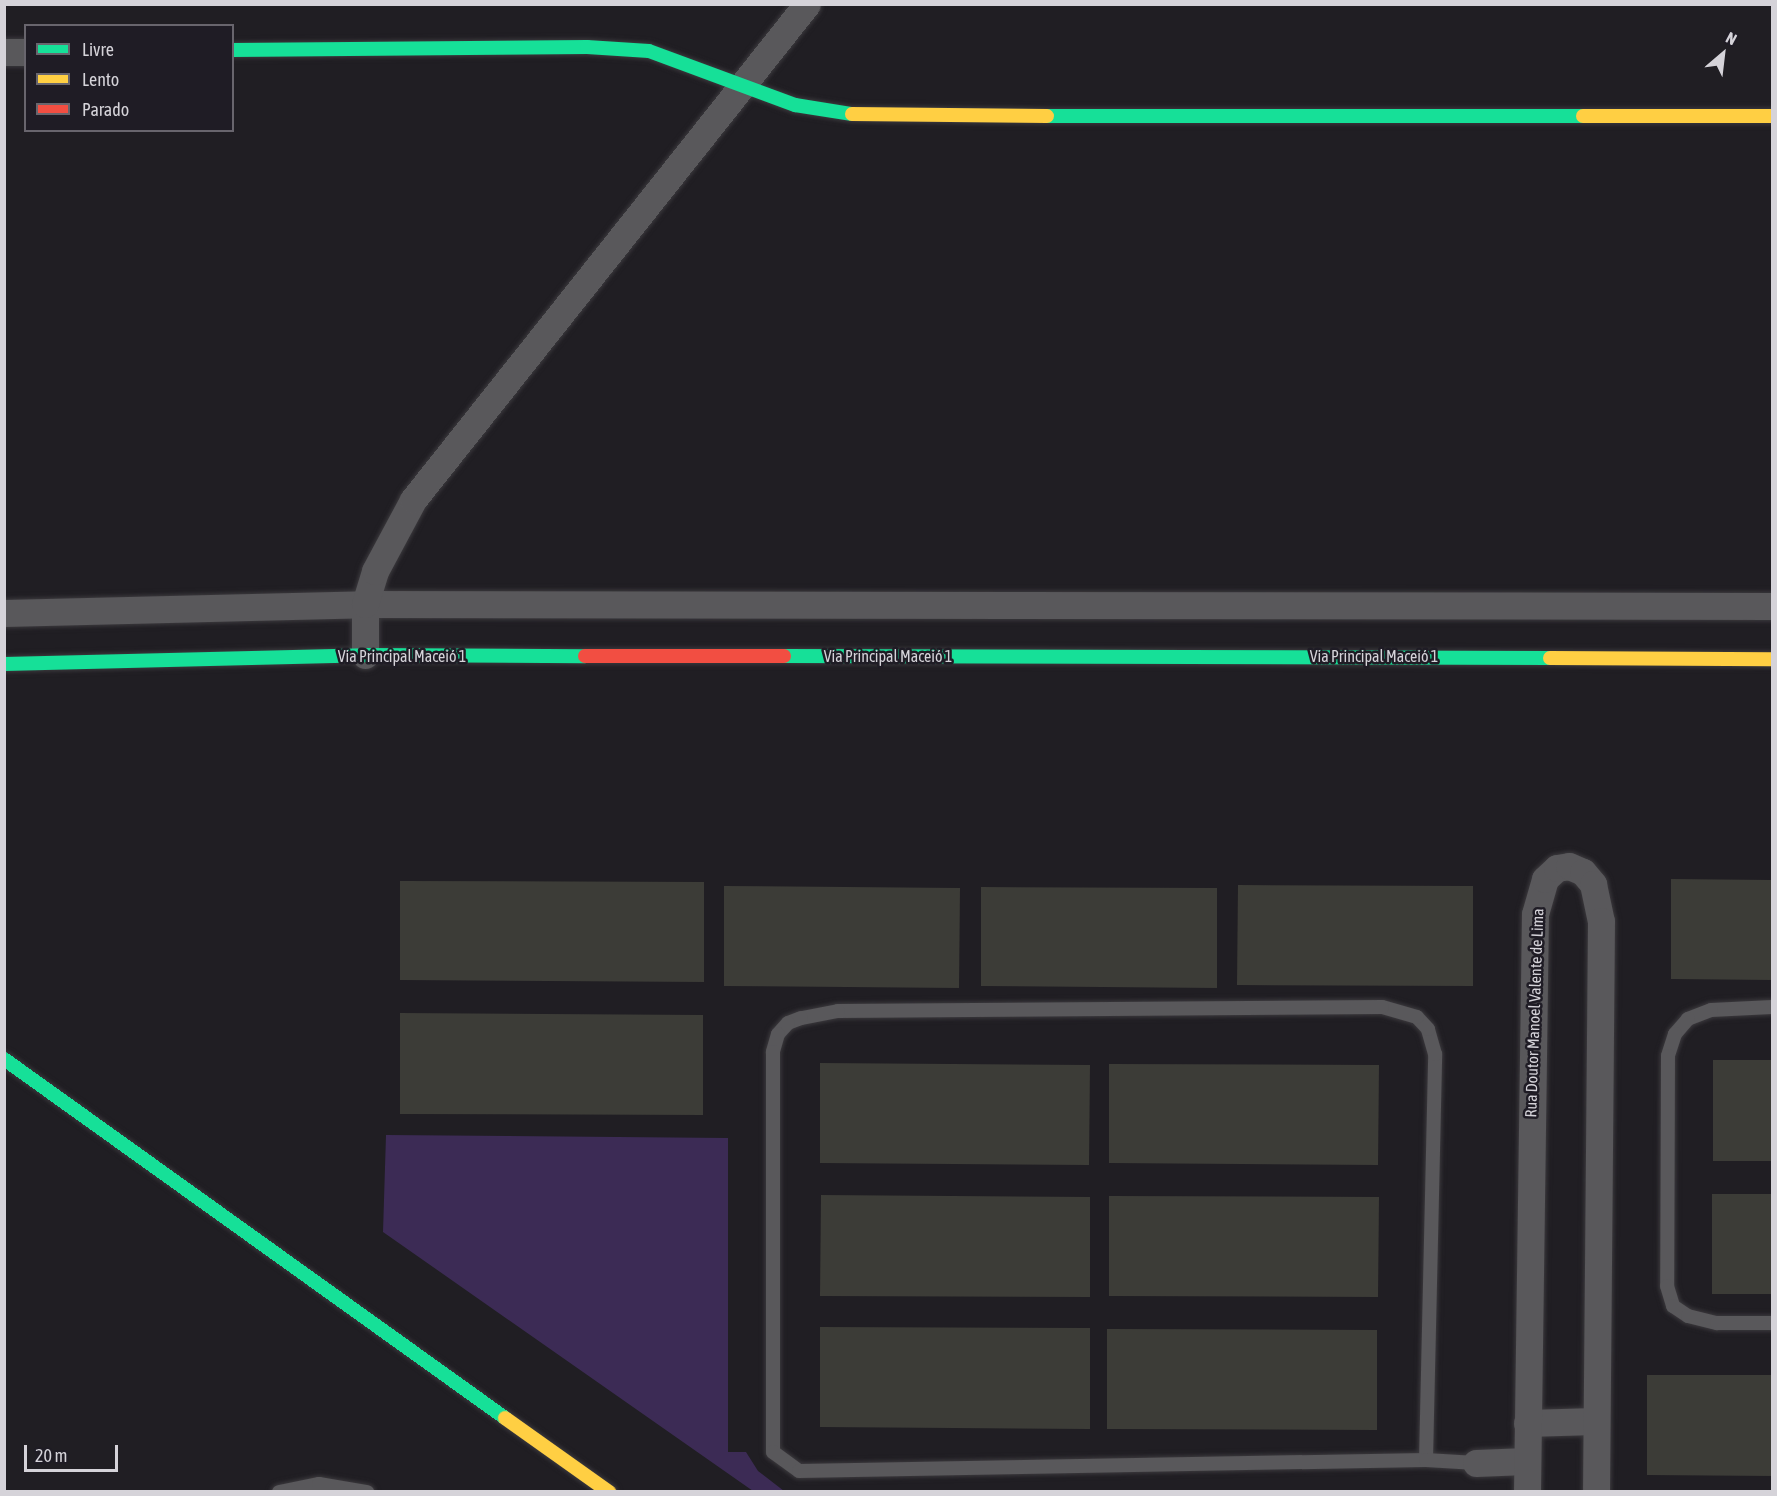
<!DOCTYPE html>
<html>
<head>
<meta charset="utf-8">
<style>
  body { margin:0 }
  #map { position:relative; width:1777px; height:1496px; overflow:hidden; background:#201e23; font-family:"Asap Condensed",sans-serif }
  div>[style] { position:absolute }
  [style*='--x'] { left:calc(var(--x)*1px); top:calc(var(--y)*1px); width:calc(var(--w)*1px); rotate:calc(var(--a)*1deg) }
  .green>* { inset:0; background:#3c2b55 }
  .building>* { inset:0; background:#3c3c37 }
  .roads { filter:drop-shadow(0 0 2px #3b393d) drop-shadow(0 0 2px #3b393d) }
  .lane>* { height:14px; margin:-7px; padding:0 7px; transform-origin:7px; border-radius:7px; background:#59585b }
  .street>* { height:27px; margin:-13.5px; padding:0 13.5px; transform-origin:13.5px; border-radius:13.5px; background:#59585b }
  .fast>* { height:14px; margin:-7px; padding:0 7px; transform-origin:7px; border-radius:7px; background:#16e098 }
  .slow>* { height:14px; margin:-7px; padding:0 7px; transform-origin:7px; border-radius:7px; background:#ffcf43 }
  .jam>* { height:14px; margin:-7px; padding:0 7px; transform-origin:7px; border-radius:7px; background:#f24e42 }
  span { translate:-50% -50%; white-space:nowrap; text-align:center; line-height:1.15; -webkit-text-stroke:5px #1f1c25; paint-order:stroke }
  .street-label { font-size:16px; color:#d5d3d9 }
  .frame { position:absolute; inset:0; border:6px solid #d5d3d9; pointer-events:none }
  .legend { position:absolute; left:24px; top:24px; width:210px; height:108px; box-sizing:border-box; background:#1f1c25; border:2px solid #68656d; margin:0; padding:8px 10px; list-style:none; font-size:18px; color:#d5d3d9 }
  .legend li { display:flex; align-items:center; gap:12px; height:30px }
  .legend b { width:30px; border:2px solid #68656d }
  .north { position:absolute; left:1693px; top:24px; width:60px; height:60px; -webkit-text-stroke:4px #1f1c25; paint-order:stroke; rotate:28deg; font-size:16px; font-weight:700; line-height:24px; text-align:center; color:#d5d3d9 }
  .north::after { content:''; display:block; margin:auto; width:21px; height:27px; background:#d5d3d9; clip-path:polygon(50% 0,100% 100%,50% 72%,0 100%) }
  .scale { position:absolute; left:24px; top:1445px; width:94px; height:27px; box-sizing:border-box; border:3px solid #d5d3d9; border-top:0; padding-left:8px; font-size:18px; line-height:21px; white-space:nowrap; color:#d5d3d9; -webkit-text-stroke:4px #1f1c25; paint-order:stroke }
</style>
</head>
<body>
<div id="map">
  <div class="green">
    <i style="clip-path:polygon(386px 1135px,728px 1138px,728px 1452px,746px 1452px,758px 1471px,784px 1491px,753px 1491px,383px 1232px)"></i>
  </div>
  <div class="building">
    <i style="clip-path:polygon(1671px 879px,1772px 880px,1772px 980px,1671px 979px)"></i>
    <i style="clip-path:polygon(400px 881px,704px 882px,704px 982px,400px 980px)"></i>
    <i style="clip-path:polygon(1238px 885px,1473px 886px,1473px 986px,1237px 985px)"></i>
    <i style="clip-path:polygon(724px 886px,960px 888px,959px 988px,724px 986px)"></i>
    <i style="clip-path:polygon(981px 887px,1217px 888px,1217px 988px,981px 986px)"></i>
    <i style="clip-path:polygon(400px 1013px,703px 1015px,703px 1115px,400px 1114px)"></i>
    <i style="clip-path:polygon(1713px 1060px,1772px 1060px,1772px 1161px,1713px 1161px)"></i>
    <i style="clip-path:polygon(820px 1063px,1090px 1065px,1089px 1165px,820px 1163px)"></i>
    <i style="clip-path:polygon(1109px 1064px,1379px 1065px,1378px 1165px,1109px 1163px)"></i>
    <i style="clip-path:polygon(1712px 1194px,1772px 1194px,1772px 1294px,1712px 1294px)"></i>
    <i style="clip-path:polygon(821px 1195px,1090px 1197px,1090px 1297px,820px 1296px)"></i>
    <i style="clip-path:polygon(1109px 1196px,1379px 1197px,1378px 1297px,1109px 1296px)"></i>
    <i style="clip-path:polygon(820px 1327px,1090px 1328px,1090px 1429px,820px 1427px)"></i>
    <i style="clip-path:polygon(1107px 1329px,1377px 1330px,1377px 1430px,1107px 1429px)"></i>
    <i style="clip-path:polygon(1647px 1375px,1772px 1375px,1772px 1476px,1647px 1475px)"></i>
  </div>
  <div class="roads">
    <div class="lane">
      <i style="--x:1772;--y:1007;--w:61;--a:177.2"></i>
      <i style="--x:1711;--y:1010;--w:25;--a:159"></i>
      <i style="--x:1688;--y:1019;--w:20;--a:131"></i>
      <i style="--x:1675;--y:1034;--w:23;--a:108"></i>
      <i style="--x:1668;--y:1056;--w:230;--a:90.2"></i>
      <i style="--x:1667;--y:1286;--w:21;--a:73"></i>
      <i style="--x:1673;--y:1306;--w:18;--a:34"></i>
      <i style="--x:1688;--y:1316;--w:30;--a:14"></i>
      <i style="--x:1717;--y:1323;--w:55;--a:0"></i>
      <i style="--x:1426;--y:1460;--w:406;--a:-88.7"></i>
      <i style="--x:1435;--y:1054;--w:26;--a:-106"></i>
      <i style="--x:1428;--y:1029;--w:16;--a:-133"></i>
      <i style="--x:1417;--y:1017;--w:36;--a:-164"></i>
      <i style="--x:1382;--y:1007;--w:544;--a:179.58"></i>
      <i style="--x:838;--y:1011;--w:38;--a:169"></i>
      <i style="--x:801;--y:1018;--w:14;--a:159"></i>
      <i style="--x:788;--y:1023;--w:15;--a:132"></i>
      <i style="--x:778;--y:1034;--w:19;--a:106"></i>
      <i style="--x:773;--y:1052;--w:400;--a:90"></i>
      <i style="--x:773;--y:1452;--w:32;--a:36"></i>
      <i style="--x:799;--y:1471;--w:627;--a:-1.01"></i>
      <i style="--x:1426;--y:1460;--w:50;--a:3.4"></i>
      <i style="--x:279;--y:1492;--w:41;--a:-11.3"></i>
      <i style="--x:319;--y:1484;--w:49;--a:9.5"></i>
    </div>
    <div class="street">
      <i style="--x:4;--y:52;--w:22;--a:0"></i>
      <i style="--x:4;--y:613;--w:361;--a:-1.4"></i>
      <i style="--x:365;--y:604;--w:1407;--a:0.08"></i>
      <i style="--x:365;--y:655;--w:51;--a:-90"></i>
      <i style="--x:365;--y:604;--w:34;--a:-73"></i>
      <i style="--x:375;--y:571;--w:81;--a:-61.8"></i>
      <i style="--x:413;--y:500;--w:633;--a:-51.54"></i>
      <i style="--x:1527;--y:1423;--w:68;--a:-1.7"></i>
      <i style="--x:1476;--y:1463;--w:50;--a:-2.3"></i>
      <i style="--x:1527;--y:1492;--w:578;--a:-89.21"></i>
      <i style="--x:1535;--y:914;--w:36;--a:-74"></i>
      <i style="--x:1545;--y:879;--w:16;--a:-43"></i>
      <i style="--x:1557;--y:868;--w:12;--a:-9"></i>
      <i style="--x:1569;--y:866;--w:15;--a:23"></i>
      <i style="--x:1583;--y:872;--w:16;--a:50"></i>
      <i style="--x:1593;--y:884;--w:38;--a:78"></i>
      <i style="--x:1601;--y:921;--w:571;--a:90.5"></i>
    </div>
    <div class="fast">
      <i style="--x:232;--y:50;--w:355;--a:-0.5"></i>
      <i style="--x:587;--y:47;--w:62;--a:3.7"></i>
      <i style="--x:649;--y:51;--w:156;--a:20.3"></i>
      <i style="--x:795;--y:105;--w:58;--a:9"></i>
      <i style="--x:1047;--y:116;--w:536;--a:0"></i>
      <i style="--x:784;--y:656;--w:766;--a:0.15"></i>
      <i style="--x:4;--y:664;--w:361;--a:-1.4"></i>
      <i style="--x:365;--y:655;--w:220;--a:0.3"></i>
      <i style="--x:4;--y:1059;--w:616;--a:35.62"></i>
    </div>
    <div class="slow">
      <i style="--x:852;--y:114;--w:195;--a:0.6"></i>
      <i style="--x:1583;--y:116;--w:189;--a:0"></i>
      <i style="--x:1550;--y:658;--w:222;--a:0.3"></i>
      <i style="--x:505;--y:1418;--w:128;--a:35.4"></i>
    </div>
    <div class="jam">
      <i style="--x:585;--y:656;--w:199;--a:0"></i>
    </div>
  </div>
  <div class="street-label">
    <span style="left:402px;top:656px">Via Principal Maceió 1</span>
    <span style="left:888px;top:656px">Via Principal Maceió 1</span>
    <span style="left:1374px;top:656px">Via Principal Maceió 1</span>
    <span style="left:1534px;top:1013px;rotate:-88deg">Rua Doutor Manoel Valente de Lima</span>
  </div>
  <div class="frame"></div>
  <ul class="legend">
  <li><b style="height:8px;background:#16e098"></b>Livre</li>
  <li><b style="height:8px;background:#ffcf43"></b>Lento</li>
  <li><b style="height:8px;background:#f24e42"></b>Parado</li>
  </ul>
  <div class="north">N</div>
  <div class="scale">20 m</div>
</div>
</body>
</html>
